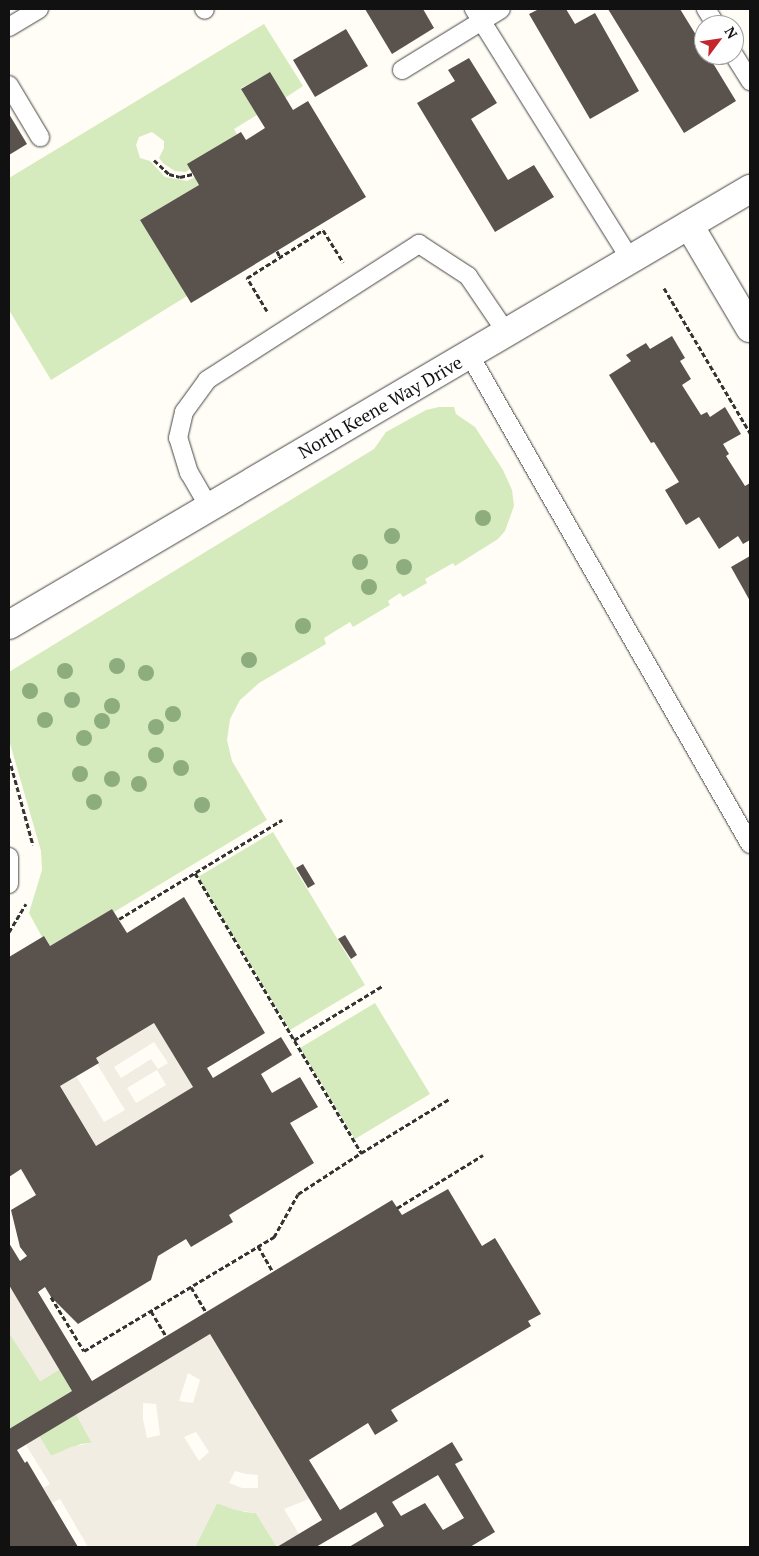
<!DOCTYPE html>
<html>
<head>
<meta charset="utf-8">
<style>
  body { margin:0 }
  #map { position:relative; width:759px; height:1556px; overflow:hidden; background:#fffdf5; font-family:"PT Serif",serif }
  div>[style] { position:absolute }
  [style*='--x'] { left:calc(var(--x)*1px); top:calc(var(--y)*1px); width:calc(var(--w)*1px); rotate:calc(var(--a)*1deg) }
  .green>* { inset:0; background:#d5ebbd }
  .plaza>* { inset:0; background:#f1ede2 }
  .building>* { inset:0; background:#5a524d }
  .path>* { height:3px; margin-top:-1.5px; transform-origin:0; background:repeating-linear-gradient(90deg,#333 0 5px,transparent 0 7.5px) }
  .roads { filter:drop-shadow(0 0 1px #444) drop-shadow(0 0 1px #444) }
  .lane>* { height:18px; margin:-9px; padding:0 9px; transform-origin:9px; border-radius:9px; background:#fff }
  .street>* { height:28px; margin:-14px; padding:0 14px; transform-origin:14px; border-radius:14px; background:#fff }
  .trees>* { width:16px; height:16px; margin:-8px; border-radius:50%; background:#8dad7f }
  span { translate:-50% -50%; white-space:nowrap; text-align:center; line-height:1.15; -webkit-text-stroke:5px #fff; paint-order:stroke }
  .street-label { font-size:18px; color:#111 }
  .frame { position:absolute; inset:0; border:10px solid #111; pointer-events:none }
  .north { position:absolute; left:694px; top:15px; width:50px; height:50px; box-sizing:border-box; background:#fff; border:1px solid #a0a0a0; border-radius:50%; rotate:59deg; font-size:14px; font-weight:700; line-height:20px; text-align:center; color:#111 }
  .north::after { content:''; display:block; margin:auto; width:18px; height:22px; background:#c4262e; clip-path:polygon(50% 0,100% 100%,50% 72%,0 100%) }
</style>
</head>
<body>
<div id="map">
  <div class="green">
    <i style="clip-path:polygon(264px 24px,303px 86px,285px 98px,270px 73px,241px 88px,257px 115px,234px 129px,237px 134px,186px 172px,175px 171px,164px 164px,159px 158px,164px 148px,164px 141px,152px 132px,139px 137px,136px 145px,140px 158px,150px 161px,165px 177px,187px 181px,195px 177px,199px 185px,140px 220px,187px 296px,51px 380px,9px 310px,9px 178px)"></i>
    <i style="clip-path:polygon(439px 407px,454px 407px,456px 414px,475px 427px,503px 470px,512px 490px,514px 506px,505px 531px,498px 539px,455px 566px,453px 563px,425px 579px,427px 583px,403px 597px,400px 593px,388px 601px,390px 605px,353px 627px,350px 622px,324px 638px,326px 644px,259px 683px,240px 700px,230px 719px,227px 740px,232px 761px,267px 820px,114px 912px,112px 909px,50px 946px,44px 936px,42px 937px,29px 913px,42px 870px,41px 851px,9px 740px,9px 672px,374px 449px,386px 432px,426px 410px)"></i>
    <i style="clip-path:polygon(273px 832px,365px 985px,290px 1030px,198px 877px)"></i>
    <i style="clip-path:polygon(375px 1003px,430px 1094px,355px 1139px,300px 1048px)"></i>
    <i style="clip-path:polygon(11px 1332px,40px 1381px,60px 1369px,72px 1391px,9px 1429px,9px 1333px)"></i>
    <i style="clip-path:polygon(76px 1414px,92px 1443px,81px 1444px,51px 1456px,39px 1436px)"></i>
    <i style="clip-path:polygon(217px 1503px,245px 1512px,256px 1513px,277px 1547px,195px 1547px)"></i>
  </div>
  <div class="plaza">
    <i style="clip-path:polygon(evenodd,154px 1023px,193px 1087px,96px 1146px,60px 1086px,76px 1076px,104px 1122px,125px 1110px,97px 1064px,96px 1058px,154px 1023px,154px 1042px,168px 1063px,158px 1069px,151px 1059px,121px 1078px,114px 1067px,154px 1042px,154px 1023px,157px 1070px,166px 1085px,136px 1103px,127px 1088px,157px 1070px)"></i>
    <i style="clip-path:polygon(9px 1285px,60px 1369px,40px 1381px,9px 1333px)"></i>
    <i style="clip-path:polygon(evenodd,210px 1334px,309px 1499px,284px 1509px,299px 1534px,277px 1547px,256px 1513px,235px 1510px,217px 1503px,195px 1547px,88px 1547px,60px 1499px,52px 1503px,43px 1488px,50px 1484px,26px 1445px,39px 1436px,51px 1456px,71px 1447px,92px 1443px,76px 1414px,210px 1334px,188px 1373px,200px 1380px,193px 1403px,179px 1401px,188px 1373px,210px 1334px,143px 1403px,156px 1404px,160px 1435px,147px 1438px,143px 1419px,143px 1403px,210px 1334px,196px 1432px,209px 1452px,199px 1461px,184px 1437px,196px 1432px,210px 1334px,235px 1471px,246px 1474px,258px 1475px,258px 1488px,242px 1488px,229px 1483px,235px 1471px)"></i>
  </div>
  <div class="building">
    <i style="clip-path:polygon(365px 9px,423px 9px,434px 28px,392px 54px)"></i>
    <i style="clip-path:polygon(539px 9px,566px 9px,575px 24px,595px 13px,639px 91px,590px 119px,529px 14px)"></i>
    <i style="clip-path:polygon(608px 9px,680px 9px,704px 48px,704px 55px,708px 55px,736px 101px,684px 133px)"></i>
    <i style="clip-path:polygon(346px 29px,368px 66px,315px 97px,293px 60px)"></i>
    <i style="clip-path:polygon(469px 58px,497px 103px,471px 119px,508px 180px,534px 165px,554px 197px,495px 232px,417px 103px,455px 81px,448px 70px)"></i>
    <i style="clip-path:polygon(270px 72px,293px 110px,308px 101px,366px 197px,191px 303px,140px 220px,199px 185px,187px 164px,241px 132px,246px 140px,265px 128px,241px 89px)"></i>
    <i style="clip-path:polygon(9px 114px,27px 144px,9px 155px)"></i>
    <i style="clip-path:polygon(672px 336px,685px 358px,680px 361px,691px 379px,682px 385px,701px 415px,707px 412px,710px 417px,725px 407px,741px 434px,723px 444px,729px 454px,726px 456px,745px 486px,750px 483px,750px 540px,743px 544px,738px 536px,719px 549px,699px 517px,686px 525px,665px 490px,679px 482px,654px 442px,651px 443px,609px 375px,631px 361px,626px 355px,646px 343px,650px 349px)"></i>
    <i style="clip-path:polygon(750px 556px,750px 601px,731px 567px)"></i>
    <i style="clip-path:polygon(303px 864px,315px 884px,308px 888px,296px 868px)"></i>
    <i style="clip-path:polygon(evenodd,184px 897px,265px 1033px,207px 1068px,213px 1078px,281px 1037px,292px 1055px,261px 1074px,272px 1093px,300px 1077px,318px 1107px,290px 1123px,314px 1163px,229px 1215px,233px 1222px,191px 1247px,186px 1239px,158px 1256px,151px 1280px,78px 1324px,51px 1297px,45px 1287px,38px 1292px,92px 1381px,392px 1200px,402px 1215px,448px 1189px,482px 1246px,495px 1238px,541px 1314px,528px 1321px,531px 1326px,391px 1410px,398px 1421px,375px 1435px,368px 1423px,309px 1460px,340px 1510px,452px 1442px,463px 1460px,455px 1464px,495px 1532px,470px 1547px,349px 1547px,384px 1526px,376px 1512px,316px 1547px,277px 1547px,322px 1520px,210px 1334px,17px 1450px,25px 1463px,27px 1461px,78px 1547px,9px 1547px,9px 1429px,72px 1391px,9px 1285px,9px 1243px,20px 1261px,27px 1256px,20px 1247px,11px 1210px,36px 1195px,21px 1169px,9px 1177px,9px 957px,44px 936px,50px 946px,112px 909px,127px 933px,184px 897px,154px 1023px,193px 1087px,96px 1146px,60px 1086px,99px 1063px,96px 1058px,154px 1023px,184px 897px,438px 1475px,464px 1518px,443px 1530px,425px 1503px,401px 1516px,392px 1502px,438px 1475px)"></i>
    <i style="clip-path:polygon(345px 935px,357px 955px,351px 959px,338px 939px)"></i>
  </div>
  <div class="path">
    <i style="--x:154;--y:160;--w:21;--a:43"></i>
    <i style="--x:169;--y:174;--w:11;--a:15"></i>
    <i style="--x:180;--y:177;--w:13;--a:-13"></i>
    <i style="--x:277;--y:251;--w:7;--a:63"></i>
    <i style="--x:664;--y:288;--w:169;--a:59.3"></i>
    <i style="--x:267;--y:311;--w:39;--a:-121"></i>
    <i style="--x:247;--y:278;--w:90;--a:-32.3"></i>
    <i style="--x:323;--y:230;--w:38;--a:58"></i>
    <i style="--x:9;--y:758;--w:90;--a:74.6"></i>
    <i style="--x:195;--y:873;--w:326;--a:59.3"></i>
    <i style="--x:361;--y:1153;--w:103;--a:-31.5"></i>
    <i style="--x:119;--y:919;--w:191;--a:-31.3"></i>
    <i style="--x:9;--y:932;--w:33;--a:-59"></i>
    <i style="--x:294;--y:1040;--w:103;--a:-31.5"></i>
    <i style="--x:397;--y:1208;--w:101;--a:-31.6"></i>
    <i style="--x:258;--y:1246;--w:30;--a:60"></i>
    <i style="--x:191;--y:1287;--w:29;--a:59"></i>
    <i style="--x:51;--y:1297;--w:63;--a:58.6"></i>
    <i style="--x:84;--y:1351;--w:222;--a:-31"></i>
    <i style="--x:274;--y:1237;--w:49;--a:-60.8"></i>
    <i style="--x:298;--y:1194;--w:75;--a:-33.1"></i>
    <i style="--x:151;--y:1311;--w:29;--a:59"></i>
  </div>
  <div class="roads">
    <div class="lane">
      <i style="--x:204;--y:9;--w:1;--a:45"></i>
      <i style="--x:474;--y:9;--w:295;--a:58"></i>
      <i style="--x:706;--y:9;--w:19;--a:58"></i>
      <i style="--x:9;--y:27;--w:35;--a:-31"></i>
      <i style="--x:734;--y:55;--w:31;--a:58"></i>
      <i style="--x:402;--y:70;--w:116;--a:-31.6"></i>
      <i style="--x:9;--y:85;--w:61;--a:59.2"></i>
      <i style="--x:469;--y:354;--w:565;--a:60.17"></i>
      <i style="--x:209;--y:507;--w:39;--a:-120"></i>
      <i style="--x:189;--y:473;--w:37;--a:-107"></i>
      <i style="--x:178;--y:438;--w:27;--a:-77"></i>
      <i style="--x:184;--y:412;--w:39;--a:-54"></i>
      <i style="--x:207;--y:380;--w:252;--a:-32.7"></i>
      <i style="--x:419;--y:244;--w:59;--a:33.1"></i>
      <i style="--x:468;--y:276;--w:68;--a:55.8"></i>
      <i style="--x:9;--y:857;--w:27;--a:90"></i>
    </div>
    <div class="street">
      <i style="--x:689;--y:225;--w:120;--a:59.4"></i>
      <i style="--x:9;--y:625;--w:860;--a:-30.47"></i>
    </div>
  </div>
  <div class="trees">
    <i style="left:483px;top:518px"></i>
    <i style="left:392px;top:536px"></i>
    <i style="left:360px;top:562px"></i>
    <i style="left:404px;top:567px"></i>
    <i style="left:369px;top:587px"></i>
    <i style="left:303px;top:626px"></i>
    <i style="left:249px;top:660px"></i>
    <i style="left:117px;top:666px"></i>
    <i style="left:65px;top:671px"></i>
    <i style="left:146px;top:673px"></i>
    <i style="left:30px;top:691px"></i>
    <i style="left:72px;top:700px"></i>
    <i style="left:112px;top:706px"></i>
    <i style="left:173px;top:714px"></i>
    <i style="left:45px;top:720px"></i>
    <i style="left:102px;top:721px"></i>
    <i style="left:156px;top:727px"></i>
    <i style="left:84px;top:738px"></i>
    <i style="left:156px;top:755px"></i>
    <i style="left:181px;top:768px"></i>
    <i style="left:80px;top:774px"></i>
    <i style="left:112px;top:779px"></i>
    <i style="left:139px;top:784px"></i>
    <i style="left:94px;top:802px"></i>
    <i style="left:202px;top:805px"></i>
  </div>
  <div class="street-label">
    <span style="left:380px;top:407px;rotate:-30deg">North Keene Way Drive</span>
  </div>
  <div class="frame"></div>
  <div class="north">N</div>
</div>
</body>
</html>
